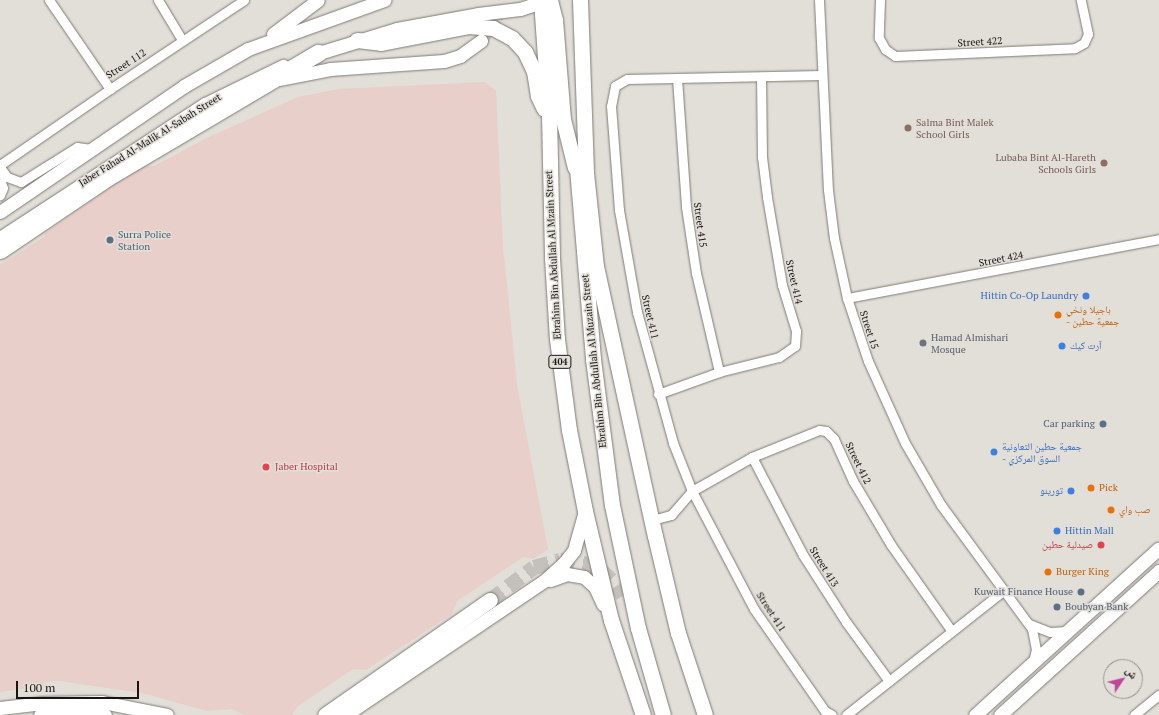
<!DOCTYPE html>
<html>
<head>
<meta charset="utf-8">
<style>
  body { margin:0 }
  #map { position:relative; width:1159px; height:715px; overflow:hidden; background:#e2ded8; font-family:"PT Serif","Noto Naskh Arabic",serif }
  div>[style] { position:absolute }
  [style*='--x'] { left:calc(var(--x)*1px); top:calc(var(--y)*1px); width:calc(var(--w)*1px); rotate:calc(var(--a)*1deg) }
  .medical>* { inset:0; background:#e8cfc9 }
  .secondary-tunnel>* { height:13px; margin-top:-6.5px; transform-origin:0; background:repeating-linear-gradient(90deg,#c4c0bb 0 13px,transparent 0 19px) }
  .primary-tunnel>* { height:15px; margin-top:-7.5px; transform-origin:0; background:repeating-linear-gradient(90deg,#c4c0bb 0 15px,transparent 0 23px) }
  .roads { filter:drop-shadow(0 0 1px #7d7a75) drop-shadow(0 0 1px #7d7a75) }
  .street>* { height:9px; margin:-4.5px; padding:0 4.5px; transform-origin:4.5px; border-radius:4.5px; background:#fff }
  .secondary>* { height:13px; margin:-6.5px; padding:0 6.5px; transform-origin:6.5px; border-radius:6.5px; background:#fff }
  .primary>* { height:15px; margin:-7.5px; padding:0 7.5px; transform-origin:7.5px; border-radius:7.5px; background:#fff }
  .highway>* { height:17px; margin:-8.5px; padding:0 8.5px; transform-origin:8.5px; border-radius:8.5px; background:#fff }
  .dots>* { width:11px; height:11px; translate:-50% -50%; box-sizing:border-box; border:2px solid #e2ded8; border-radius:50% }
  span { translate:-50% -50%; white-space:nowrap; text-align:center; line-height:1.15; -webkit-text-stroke:3px #e2ded8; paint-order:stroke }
  .shield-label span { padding:1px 3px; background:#e2ded8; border:1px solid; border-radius:3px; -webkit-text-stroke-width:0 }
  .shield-label { font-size:9px; color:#171614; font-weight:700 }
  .street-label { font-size:10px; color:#171614 }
  .education-label { font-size:10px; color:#785e54 }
  .left { translate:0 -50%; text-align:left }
  .right { translate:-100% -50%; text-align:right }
  .service-label { font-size:10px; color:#4e5e75 }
  .shop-label { font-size:10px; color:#366cbe }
  .food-label { font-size:10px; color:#c56008 }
  .worship-label { font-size:10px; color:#5b616d }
  .health-label { font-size:10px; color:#be3a42 }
  .north { position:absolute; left:1103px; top:659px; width:40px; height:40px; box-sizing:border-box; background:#e2ded8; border:1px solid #918e8a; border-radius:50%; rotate:55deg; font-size:11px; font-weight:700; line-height:16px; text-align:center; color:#171614 }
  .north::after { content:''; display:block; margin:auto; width:14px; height:18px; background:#bf479b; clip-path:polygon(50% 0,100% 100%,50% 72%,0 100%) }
  .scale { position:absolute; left:16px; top:681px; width:123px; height:18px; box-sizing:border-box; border:2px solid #171614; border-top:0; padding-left:5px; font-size:12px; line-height:14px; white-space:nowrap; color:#171614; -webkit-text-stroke:3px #e2ded8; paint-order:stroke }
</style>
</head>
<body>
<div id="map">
  <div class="medical">
    <i style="clip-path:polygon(485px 82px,496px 91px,503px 246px,517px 385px,548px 549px,533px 559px,523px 557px,457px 601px,452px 614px,366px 670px,353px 669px,297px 707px,292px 715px,244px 715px,232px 709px,207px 711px,142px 693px,59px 681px,45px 682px,43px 686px,0 692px,0 265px,45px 236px,44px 234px,141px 165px,154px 166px,207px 138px,298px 97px,338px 89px)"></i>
  </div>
  <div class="secondary-tunnel">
    <i style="--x:481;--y:41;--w:27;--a:-56"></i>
    <i style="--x:496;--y:19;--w:19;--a:-78"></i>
  </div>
  <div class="primary-tunnel">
    <i style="--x:490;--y:600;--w:55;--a:-36.9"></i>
    <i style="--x:534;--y:567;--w:27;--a:-15"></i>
    <i style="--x:560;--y:560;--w:29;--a:8"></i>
    <i style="--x:589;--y:564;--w:12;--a:24"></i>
    <i style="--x:600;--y:569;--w:23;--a:43"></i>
    <i style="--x:617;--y:585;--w:12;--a:59"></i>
  </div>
  <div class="roads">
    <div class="street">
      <i style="--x:49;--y:0;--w:108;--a:55.6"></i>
      <i style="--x:110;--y:89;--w:161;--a:-33.6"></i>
      <i style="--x:158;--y:0;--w:47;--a:59"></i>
      <i style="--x:819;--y:0;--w:190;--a:87.3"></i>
      <i style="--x:828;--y:190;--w:48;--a:82.9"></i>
      <i style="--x:834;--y:238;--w:61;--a:77.8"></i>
      <i style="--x:847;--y:298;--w:66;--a:71.6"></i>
      <i style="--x:868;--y:361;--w:90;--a:65.7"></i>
      <i style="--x:905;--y:443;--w:72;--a:59.9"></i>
      <i style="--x:941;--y:505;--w:154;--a:53.7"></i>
      <i style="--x:1032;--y:629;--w:20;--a:79"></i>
      <i style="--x:1036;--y:649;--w:13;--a:103"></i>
      <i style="--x:880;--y:0;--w:38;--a:92"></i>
      <i style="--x:879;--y:38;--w:13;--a:61"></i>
      <i style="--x:885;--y:49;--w:12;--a:35"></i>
      <i style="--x:895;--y:56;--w:180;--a:-2.5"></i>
      <i style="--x:1075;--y:48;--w:10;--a:-29"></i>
      <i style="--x:1084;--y:43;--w:10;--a:-66"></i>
      <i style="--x:1088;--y:34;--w:35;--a:-102"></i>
      <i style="--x:821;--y:75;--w:194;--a:178.8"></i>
      <i style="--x:627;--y:79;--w:14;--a:150"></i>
      <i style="--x:615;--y:86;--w:20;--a:101"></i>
      <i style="--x:611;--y:106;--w:104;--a:85.6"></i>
      <i style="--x:619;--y:210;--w:104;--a:80"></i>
      <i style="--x:637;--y:312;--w:136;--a:74.6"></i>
      <i style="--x:673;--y:443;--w:52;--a:68.4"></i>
      <i style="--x:692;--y:491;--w:133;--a:62.3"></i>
      <i style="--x:754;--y:609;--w:124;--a:55.2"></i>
      <i style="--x:825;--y:711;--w:8;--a:30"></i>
      <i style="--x:677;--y:78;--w:129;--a:86"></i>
      <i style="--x:686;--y:207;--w:67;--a:81.4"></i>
      <i style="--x:696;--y:273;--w:102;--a:76.9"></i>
      <i style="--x:0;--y:165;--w:134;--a:-34.6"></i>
      <i style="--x:0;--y:167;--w:12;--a:55"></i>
      <i style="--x:7;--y:177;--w:15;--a:20"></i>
      <i style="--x:21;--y:182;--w:66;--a:-32"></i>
      <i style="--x:77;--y:147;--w:14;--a:8"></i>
      <i style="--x:0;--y:179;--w:9;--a:72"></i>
      <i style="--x:3;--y:188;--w:8;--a:113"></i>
      <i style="--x:847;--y:298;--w:318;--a:-10.7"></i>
      <i style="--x:658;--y:394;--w:65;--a:-19.8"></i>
      <i style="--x:719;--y:372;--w:62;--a:-14"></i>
      <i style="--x:779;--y:357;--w:19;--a:-35"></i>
      <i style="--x:795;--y:346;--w:15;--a:-86"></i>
      <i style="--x:796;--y:331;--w:48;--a:-106.9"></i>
      <i style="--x:782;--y:285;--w:89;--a:-99.7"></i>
      <i style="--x:767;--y:197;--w:40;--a:-97.1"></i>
      <i style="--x:762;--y:157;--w:80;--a:-90.7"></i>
      <i style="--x:752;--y:457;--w:110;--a:62.5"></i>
      <i style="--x:803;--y:555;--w:80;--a:57.3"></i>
      <i style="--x:846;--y:622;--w:73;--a:53.9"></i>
      <i style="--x:652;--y:520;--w:20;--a:-15"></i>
      <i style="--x:671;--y:515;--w:32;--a:-49"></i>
      <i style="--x:692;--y:491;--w:69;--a:-29.5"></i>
      <i style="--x:752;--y:457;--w:72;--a:-21.9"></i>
      <i style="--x:819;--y:430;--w:7;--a:8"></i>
      <i style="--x:826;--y:431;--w:11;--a:45"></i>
      <i style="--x:834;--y:439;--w:46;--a:65.7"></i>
      <i style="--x:853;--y:481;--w:74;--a:59.3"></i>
      <i style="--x:891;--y:545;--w:104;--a:54.8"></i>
      <i style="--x:1029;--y:624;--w:22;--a:21"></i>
      <i style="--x:1050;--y:632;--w:17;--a:-3"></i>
      <i style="--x:846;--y:715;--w:200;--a:-38.3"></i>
      <i style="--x:1134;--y:715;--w:32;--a:-39"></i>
    </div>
    <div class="secondary">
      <i style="--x:273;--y:34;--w:56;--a:-37.1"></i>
      <i style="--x:309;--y:56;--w:92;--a:-17.1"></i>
      <i style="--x:397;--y:29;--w:82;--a:-10.5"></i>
      <i style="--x:478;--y:14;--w:42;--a:-6.8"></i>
      <i style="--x:520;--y:9;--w:22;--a:-18"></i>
      <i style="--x:280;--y:79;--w:51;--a:-11.3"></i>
      <i style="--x:330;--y:69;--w:114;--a:-4"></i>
      <i style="--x:444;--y:61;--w:17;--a:-17"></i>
      <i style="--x:460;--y:56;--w:26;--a:-36"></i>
      <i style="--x:0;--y:212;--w:223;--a:-34.4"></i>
      <i style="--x:184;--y:86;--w:74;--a:-30"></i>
      <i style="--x:248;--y:49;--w:145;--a:-19.8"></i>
      <i style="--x:0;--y:238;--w:245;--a:-33.2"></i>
      <i style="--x:205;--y:104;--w:87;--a:-26"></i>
      <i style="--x:550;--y:580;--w:18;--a:-19"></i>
      <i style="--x:567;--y:574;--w:17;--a:10"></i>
      <i style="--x:584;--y:577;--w:15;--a:42"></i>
      <i style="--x:595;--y:587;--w:19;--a:65"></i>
      <i style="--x:0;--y:708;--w:43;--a:-6.6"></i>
      <i style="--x:43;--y:703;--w:59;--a:-1"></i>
      <i style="--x:102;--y:702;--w:66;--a:11.3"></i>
      <i style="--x:40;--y:715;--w:65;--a:0"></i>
      <i style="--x:345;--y:715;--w:240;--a:-34"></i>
      <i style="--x:544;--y:581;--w:27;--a:-42"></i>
      <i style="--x:564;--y:563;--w:16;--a:-52"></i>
      <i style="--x:574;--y:550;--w:41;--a:-74.2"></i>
      <i style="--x:975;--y:715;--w:248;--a:-42.2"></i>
      <i style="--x:1000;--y:715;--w:215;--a:-42.2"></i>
    </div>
    <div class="primary">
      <i style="--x:541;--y:0;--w:114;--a:86"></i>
      <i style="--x:549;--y:114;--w:144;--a:88.8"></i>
      <i style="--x:552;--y:258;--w:81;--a:86.5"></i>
      <i style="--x:557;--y:339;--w:92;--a:82.5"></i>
      <i style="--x:569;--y:430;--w:83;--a:78.8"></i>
      <i style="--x:585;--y:511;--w:112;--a:76.6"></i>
      <i style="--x:611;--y:620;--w:100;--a:71.4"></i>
      <i style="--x:550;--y:0;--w:21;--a:76"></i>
      <i style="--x:555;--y:20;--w:99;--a:85.4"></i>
      <i style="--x:563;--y:119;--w:50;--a:76.2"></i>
      <i style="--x:580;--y:0;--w:173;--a:88"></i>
      <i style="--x:586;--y:173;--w:94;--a:83.9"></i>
      <i style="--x:596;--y:266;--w:276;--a:77.7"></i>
      <i style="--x:655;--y:536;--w:100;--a:76.7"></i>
      <i style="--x:678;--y:633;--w:86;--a:71.8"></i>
      <i style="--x:357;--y:40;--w:24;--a:7"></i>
      <i style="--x:381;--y:43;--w:90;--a:-10.9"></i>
      <i style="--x:469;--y:26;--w:24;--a:5"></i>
      <i style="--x:493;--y:28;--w:21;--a:28"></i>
      <i style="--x:512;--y:38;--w:19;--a:47"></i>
      <i style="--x:525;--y:52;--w:21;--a:65"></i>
      <i style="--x:534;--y:71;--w:25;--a:81"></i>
      <i style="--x:538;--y:96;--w:14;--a:65"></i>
      <i style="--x:576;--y:156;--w:204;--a:85.2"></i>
      <i style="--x:593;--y:359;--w:147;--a:82.6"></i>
      <i style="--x:612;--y:505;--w:126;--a:78.1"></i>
      <i style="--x:638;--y:628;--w:91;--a:74"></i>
      <i style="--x:325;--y:715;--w:201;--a:-34.9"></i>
    </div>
    <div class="highway">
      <i style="--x:0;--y:250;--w:130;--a:-34.1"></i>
      <i style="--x:108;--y:177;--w:244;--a:-30.6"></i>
    </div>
  </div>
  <div class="dots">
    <i style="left:908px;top:128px;background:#8d6e63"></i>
    <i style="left:1104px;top:163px;background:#8d6e63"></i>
    <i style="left:110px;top:240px;background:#5c6f8a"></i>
    <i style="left:1086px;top:296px;background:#3f7fe0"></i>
    <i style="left:1058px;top:315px;background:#e8710a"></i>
    <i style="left:923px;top:343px;background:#6b7280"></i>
    <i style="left:1062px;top:346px;background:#3f7fe0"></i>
    <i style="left:1103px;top:424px;background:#5c6f8a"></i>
    <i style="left:994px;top:452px;background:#3f7fe0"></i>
    <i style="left:266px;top:467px;background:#e0444e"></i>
    <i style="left:1091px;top:488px;background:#e8710a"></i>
    <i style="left:1071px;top:491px;background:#3f7fe0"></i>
    <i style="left:1111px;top:510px;background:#e8710a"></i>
    <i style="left:1057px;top:531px;background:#3f7fe0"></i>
    <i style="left:1101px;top:545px;background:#e0444e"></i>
    <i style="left:1048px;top:572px;background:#e8710a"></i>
    <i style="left:1081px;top:592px;background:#5c6f8a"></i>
    <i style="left:1057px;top:607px;background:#5c6f8a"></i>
  </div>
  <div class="shield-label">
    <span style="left:560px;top:362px">404</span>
  </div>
  <div class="street-label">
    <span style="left:980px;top:42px;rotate:-3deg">Street 422</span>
    <span style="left:126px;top:64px;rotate:-33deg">Street 112</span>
    <span style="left:150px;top:140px;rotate:-32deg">Jaber Fahad Al-Malik Al-Sabah Street</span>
    <span style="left:700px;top:225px;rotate:82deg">Street 415</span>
    <span style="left:553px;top:255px;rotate:-93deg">Ebrahim Bin Abdullah Al Mzain Street</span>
    <span style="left:1001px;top:259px;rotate:-11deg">Street 424</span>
    <span style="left:794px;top:282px;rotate:77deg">Street 414</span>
    <span style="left:650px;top:317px;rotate:77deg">Street 411</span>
    <span style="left:869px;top:330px;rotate:72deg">Street 15</span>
    <span style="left:594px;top:361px;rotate:-96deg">Ebrahim Bin Abdullah Al Muzain Street</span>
    <span style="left:858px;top:463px;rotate:64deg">Street 412</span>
    <span style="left:824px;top:567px;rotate:58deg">Street 413</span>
    <span style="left:771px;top:612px;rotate:57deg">Street 411</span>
  </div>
  <div class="education-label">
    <span class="left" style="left:916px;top:128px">Salma Bint Malek<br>School Girls</span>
    <span class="right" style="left:1096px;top:163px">Lubaba Bint Al-Hareth<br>Schools Girls</span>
  </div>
  <div class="service-label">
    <span class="left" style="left:118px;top:240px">Surra Police<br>Station</span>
    <span class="right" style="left:1095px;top:424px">Car parking</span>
    <span class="right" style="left:1073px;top:592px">Kuwait Finance House</span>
    <span class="left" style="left:1065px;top:607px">Boubyan Bank</span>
  </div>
  <div class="shop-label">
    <span class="right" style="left:1078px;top:296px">Hittin Co-Op Laundry</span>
    <span class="left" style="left:1070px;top:346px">آرت كيك</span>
    <span class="left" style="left:1002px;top:452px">جمعية حطين التعاونية<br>- السوق المركزي</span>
    <span class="right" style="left:1063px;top:491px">تورينو</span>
    <span class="left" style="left:1065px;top:531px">Hittin Mall</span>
  </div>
  <div class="food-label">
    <span class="left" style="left:1066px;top:315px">باجيلا ونخي<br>- جمعية حطين</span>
    <span class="left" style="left:1099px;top:488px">Pick</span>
    <span class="left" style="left:1119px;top:510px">صب واي</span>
    <span class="left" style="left:1056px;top:572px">Burger King</span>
  </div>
  <div class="worship-label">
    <span class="left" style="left:931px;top:343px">Hamad Almishari<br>Mosque</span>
  </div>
  <div class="health-label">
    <span class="left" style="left:275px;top:467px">Jaber Hospital</span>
    <span class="right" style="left:1093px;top:545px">صيدلية حطين</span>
  </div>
  <div class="north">ش</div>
  <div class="scale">100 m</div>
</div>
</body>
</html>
